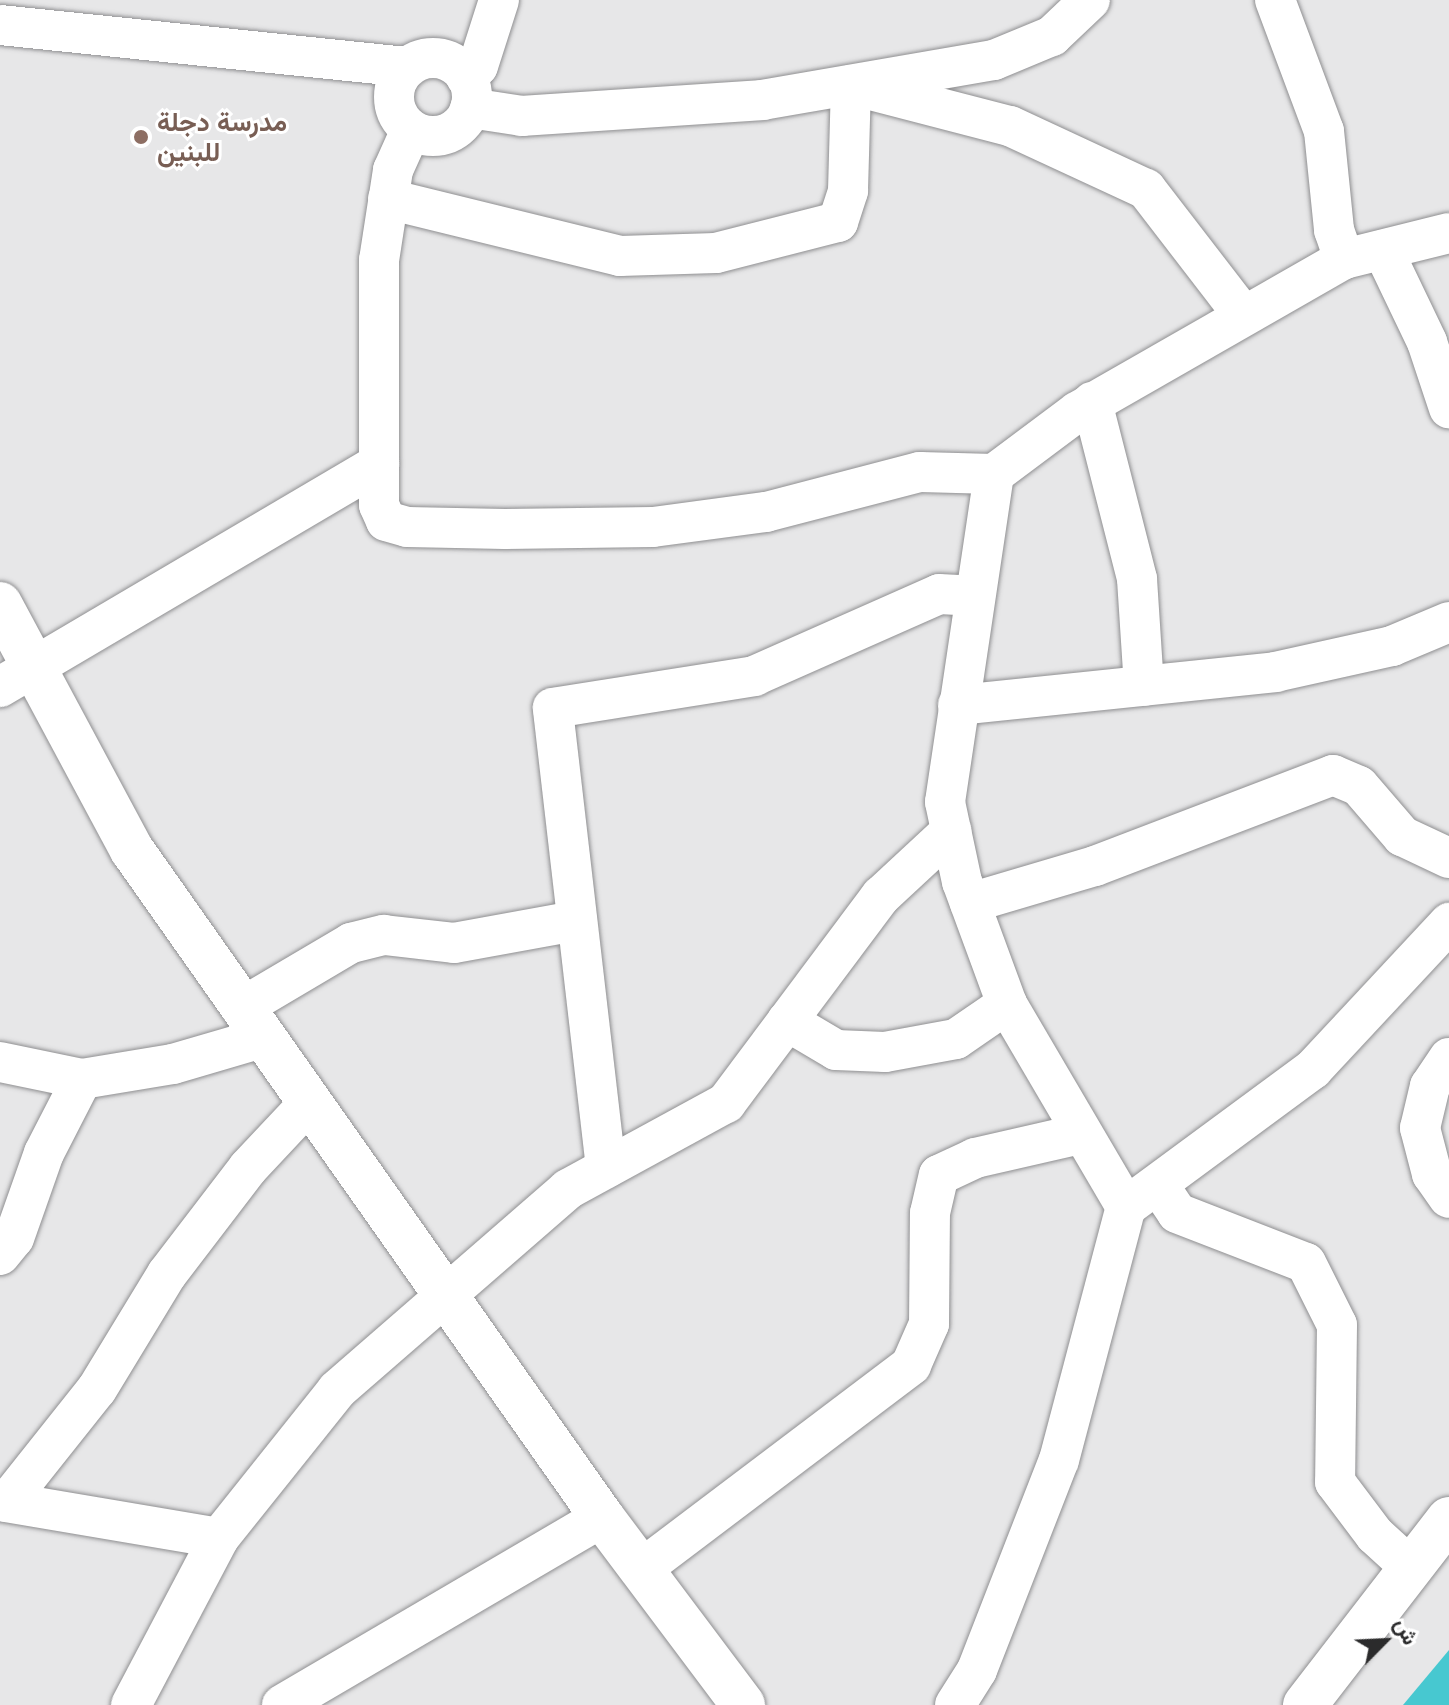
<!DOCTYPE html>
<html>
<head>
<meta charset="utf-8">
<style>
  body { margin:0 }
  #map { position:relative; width:1449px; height:1705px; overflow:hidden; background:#e7e7e8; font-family:Quicksand,Vazirmatn,sans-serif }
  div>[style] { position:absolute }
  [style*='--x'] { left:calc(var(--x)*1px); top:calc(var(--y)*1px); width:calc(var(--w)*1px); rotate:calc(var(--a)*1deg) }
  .water>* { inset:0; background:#47c8d0 }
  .roads { filter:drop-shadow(0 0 2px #8f8f91) drop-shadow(0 0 2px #8f8f91) }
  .minor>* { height:40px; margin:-20px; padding:0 20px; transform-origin:20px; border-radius:20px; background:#fff }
  .minor>.ring { margin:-20px; padding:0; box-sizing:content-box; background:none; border:40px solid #fff; border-radius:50% }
  .major>* { height:44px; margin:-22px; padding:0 22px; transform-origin:22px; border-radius:22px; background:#fff }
  .dots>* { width:22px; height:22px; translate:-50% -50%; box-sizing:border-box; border:4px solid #fff; border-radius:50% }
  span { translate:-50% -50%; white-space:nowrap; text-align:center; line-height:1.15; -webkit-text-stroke:6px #fff; paint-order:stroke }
  .education-label { font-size:26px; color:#785e54; font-weight:700 }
  .left { translate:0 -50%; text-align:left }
  .north { position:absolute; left:1345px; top:1601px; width:80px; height:80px; -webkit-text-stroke:6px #fff; paint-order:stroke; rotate:66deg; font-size:22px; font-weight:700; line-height:32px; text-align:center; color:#2b2b2c }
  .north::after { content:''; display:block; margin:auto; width:28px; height:36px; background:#2b2b2c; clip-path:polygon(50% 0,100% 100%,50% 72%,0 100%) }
</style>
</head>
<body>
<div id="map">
  <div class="water">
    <i style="clip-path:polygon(1449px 1650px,1449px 1705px,1403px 1705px)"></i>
  </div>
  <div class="roads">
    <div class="minor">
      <i style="--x:1275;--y:0;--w:140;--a:69.5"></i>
      <i style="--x:1324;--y:131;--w:100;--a:84.2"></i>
      <i style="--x:1334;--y:230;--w:31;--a:71"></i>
      <i style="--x:0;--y:25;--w:410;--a:5.9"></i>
      <i class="ring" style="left:394px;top:58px;width:38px;height:38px"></i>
      <i style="--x:466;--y:77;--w:16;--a:-43"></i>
      <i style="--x:478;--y:66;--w:69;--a:-72.3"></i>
      <i style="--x:470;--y:108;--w:53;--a:8.7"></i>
      <i style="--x:522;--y:116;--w:241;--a:-3.8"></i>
      <i style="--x:762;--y:100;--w:235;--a:-9.8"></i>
      <i style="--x:994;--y:60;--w:63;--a:-22.5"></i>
      <i style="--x:1052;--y:36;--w:52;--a:-43.5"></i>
      <i style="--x:411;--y:130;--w:44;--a:114.2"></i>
      <i style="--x:393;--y:170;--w:91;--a:98.8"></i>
      <i style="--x:379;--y:260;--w:245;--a:90"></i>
      <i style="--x:379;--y:505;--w:17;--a:66"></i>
      <i style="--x:386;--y:521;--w:22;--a:16"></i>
      <i style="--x:407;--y:527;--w:98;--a:1.2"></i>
      <i style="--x:505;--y:529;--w:148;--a:-0.8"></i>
      <i style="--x:653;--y:527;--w:114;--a:-7.6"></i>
      <i style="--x:766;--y:512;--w:159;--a:-14.6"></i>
      <i style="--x:920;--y:472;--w:74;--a:1.5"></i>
      <i style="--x:388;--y:199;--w:239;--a:13.8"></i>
      <i style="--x:620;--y:256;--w:96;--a:-1.8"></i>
      <i style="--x:716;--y:253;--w:126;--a:-14.3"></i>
      <i style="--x:838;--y:222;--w:33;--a:-72"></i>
      <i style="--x:848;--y:191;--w:106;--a:-88.4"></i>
      <i style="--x:851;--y:85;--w:164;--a:14.5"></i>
      <i style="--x:1010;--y:126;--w:150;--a:24.9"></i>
      <i style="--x:1146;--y:189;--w:159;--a:52.4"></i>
      <i style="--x:1383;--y:250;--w:102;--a:64.4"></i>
      <i style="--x:1427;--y:342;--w:70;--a:71.6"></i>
      <i style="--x:1092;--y:402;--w:183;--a:75.7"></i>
      <i style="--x:1137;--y:579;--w:107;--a:86.3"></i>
      <i style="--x:0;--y:687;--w:440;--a:-30.5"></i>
      <i style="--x:958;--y:705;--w:319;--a:-5.9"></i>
      <i style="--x:1275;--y:672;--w:120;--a:-12.5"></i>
      <i style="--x:1392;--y:646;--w:62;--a:-22.8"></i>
      <i style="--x:970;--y:903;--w:130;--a:-16.5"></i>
      <i style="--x:1095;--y:866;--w:255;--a:-20.9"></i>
      <i style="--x:1333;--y:775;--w:28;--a:23"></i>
      <i style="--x:1359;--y:786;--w:66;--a:49.3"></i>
      <i style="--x:1402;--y:836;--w:52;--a:25.1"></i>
      <i style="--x:241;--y:1008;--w:128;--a:-30.6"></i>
      <i style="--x:351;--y:943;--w:34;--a:-14"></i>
      <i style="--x:384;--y:935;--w:70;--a:6.5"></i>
      <i style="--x:454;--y:943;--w:123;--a:-10.3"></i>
      <i style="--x:787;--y:1021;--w:57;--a:30.6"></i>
      <i style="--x:836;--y:1050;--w:49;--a:2.3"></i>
      <i style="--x:885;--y:1052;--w:72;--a:-10.4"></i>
      <i style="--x:956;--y:1039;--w:62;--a:-34.5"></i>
      <i style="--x:1449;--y:1058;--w:34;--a:124"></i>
      <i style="--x:1430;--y:1086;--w:43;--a:103.4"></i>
      <i style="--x:1420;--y:1128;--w:48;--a:75.4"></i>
      <i style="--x:1432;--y:1174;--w:29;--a:55"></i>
      <i style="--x:0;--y:1062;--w:84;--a:11.7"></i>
      <i style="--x:82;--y:1079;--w:92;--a:-9.4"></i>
      <i style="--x:173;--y:1064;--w:93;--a:-16.3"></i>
      <i style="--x:606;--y:1168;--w:463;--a:-96.6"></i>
      <i style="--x:553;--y:708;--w:204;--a:-9"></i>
      <i style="--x:754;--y:676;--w:202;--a:-23.9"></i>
      <i style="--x:939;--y:594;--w:34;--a:3"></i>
      <i style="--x:1159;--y:1186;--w:32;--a:56"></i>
      <i style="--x:1177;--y:1213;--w:138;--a:21.2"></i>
      <i style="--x:1306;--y:1263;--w:69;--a:63.4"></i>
      <i style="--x:1337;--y:1325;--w:157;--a:90.7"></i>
      <i style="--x:1335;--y:1482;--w:66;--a:53"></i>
      <i style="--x:1375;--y:1535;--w:49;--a:42.5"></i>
      <i style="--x:1126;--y:1207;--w:235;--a:-120.4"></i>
      <i style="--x:1007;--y:1004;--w:130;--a:-110.2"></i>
      <i style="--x:962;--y:882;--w:82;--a:-102"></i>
      <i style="--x:945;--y:802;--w:332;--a:-81.5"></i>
      <i style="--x:994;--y:474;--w:104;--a:-36.8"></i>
      <i style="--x:1077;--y:412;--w:308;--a:-29.8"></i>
      <i style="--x:1344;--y:259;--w:108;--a:-13.9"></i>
      <i style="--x:0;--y:1255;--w:22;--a:-51"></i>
      <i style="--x:14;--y:1238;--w:90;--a:-70.6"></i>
      <i style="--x:44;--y:1153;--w:83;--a:-62.8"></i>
      <i style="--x:0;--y:1501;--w:222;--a:9.6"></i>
      <i style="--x:7;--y:1502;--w:144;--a:-51.5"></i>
      <i style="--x:97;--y:1389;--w:135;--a:-58.7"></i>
      <i style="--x:167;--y:1274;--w:133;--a:-52.6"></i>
      <i style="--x:248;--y:1168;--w:91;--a:-46.8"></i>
      <i style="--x:643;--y:1568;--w:336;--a:-37.1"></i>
      <i style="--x:911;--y:1365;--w:45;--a:-66.3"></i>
      <i style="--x:929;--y:1324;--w:111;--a:-89.5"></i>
      <i style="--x:930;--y:1213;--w:39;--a:-77"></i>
      <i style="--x:939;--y:1175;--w:40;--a:-25"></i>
      <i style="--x:975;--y:1158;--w:108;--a:-12.9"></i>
      <i style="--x:131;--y:1705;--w:189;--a:-62.2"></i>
      <i style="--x:219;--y:1538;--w:189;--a:-51.4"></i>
      <i style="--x:337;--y:1390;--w:306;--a:-41"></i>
      <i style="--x:568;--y:1189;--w:180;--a:-28.6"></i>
      <i style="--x:726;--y:1103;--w:259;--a:-53.2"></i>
      <i style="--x:881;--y:896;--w:96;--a:-42.9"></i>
      <i style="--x:282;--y:1705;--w:371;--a:-30.4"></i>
      <i style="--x:955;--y:1705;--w:41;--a:-57.8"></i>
      <i style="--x:977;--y:1670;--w:225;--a:-68.7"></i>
      <i style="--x:1059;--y:1460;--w:262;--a:-75.2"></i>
      <i style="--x:1126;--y:1207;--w:232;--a:-36.4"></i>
      <i style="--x:1313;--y:1069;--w:200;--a:-47"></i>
    </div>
    <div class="major">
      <i style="--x:0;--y:604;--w:279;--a:61.8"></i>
      <i style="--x:132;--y:850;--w:816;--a:54.83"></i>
      <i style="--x:602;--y:1517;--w:235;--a:53.1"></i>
      <i style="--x:1305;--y:1705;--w:235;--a:-52.3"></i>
    </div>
  </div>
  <div class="dots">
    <i style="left:141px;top:137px;background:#8d6e63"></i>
  </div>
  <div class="education-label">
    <span class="left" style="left:157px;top:137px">مدرسة دجلة<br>للبنين</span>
  </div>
  <div class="north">ش</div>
</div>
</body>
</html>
